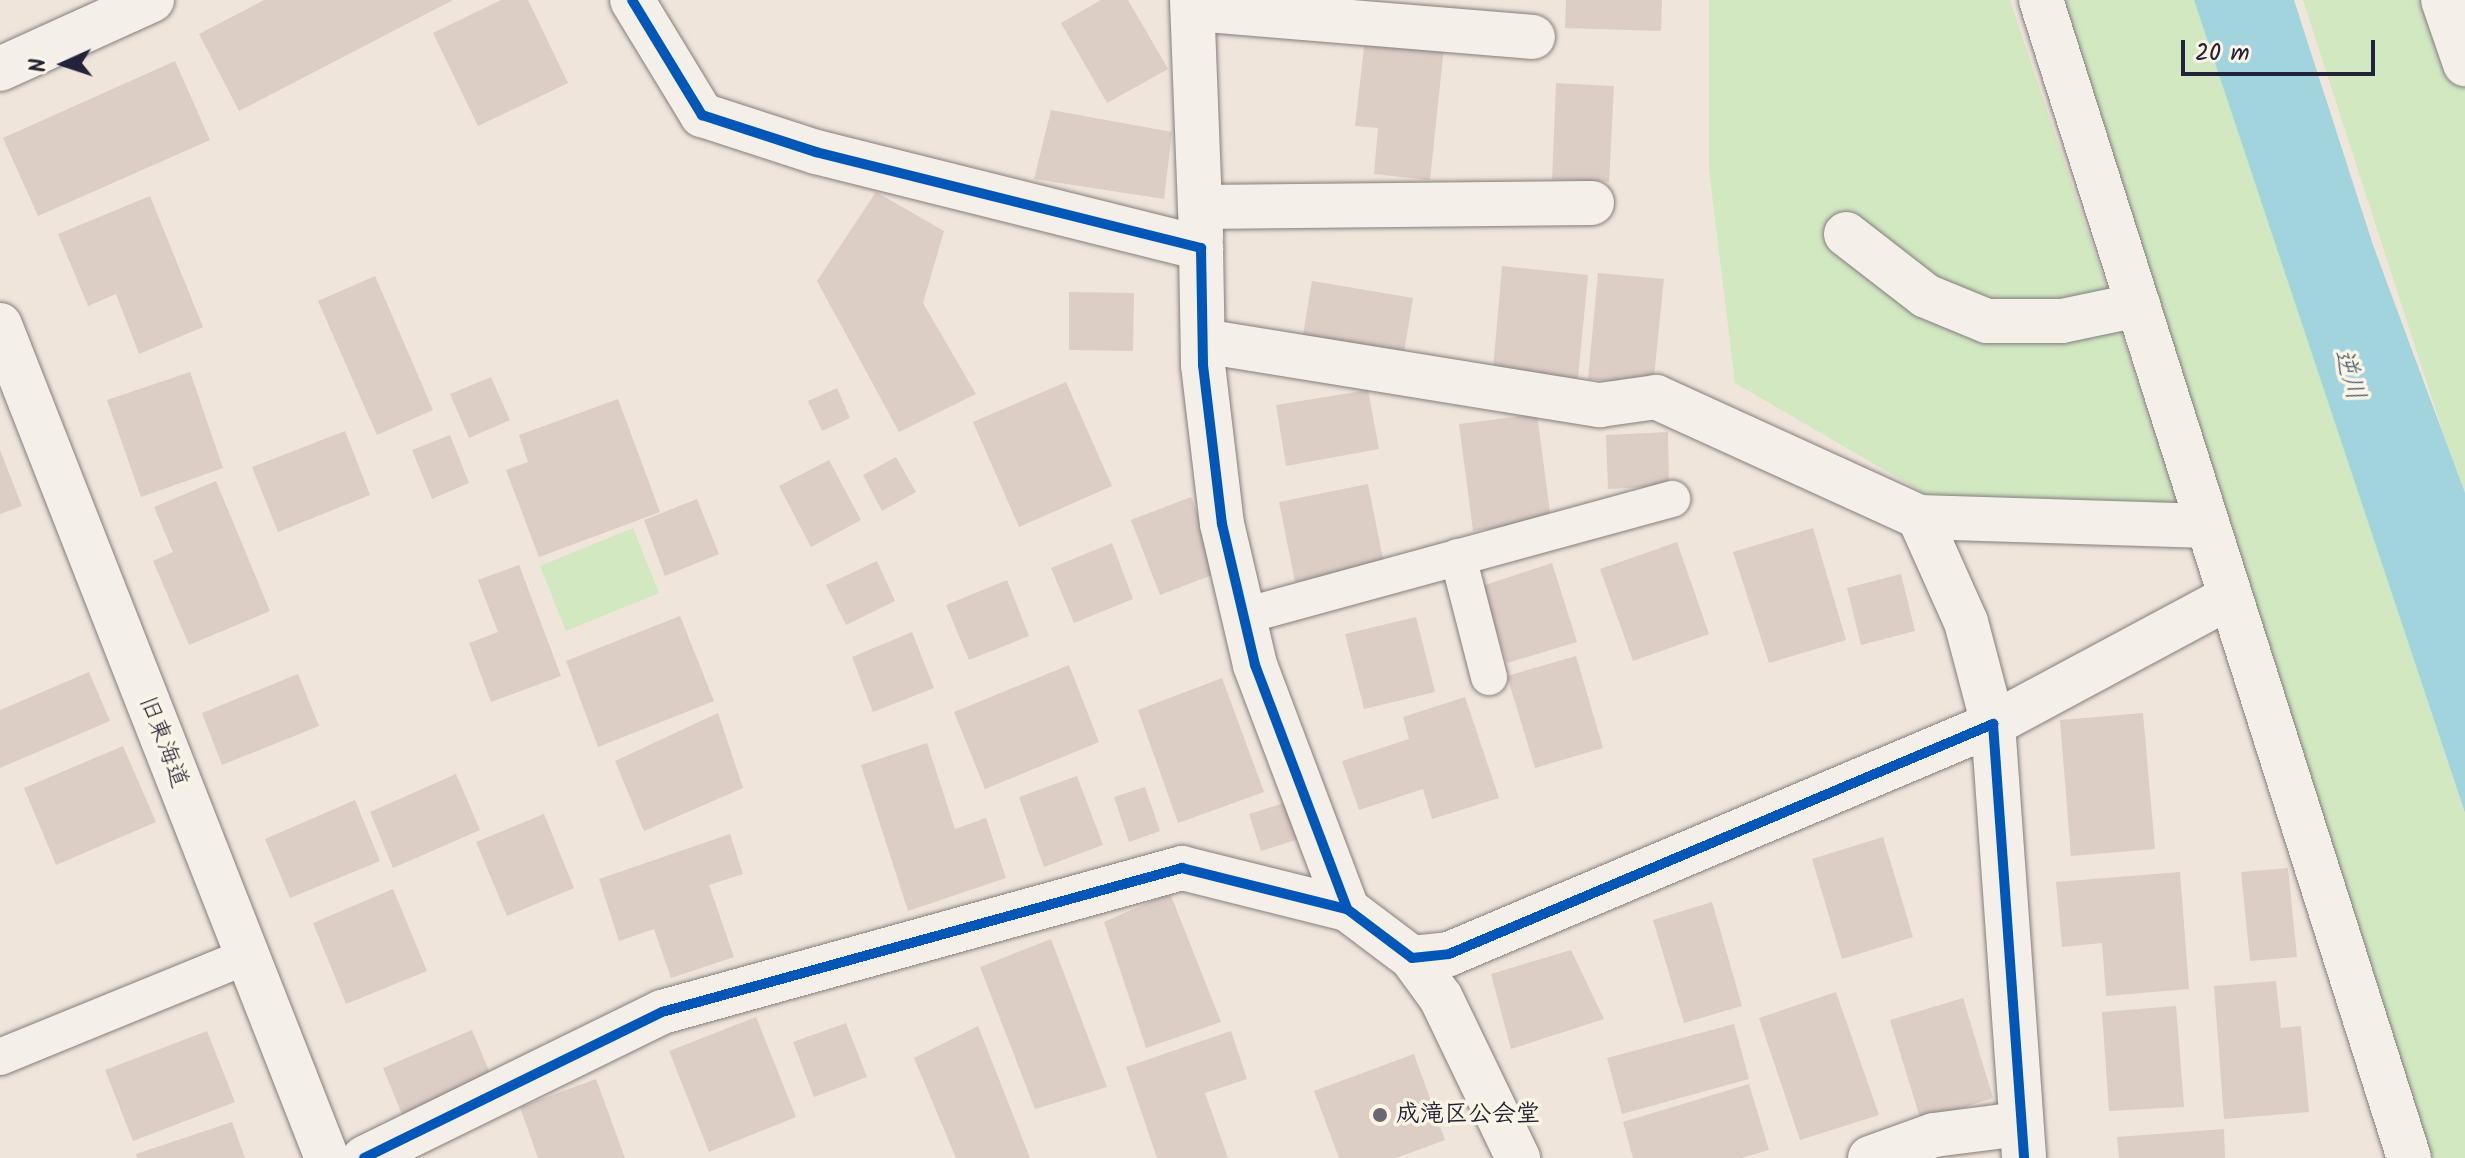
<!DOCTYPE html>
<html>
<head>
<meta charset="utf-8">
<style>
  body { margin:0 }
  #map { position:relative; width:2465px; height:1158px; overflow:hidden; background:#f0e5db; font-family:Kalam,"Klee One",sans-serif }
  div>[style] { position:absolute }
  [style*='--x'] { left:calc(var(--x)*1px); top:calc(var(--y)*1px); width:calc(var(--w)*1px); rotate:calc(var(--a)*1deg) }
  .green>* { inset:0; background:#d1e8c1 }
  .water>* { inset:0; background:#a2d4de }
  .building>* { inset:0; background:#dccdc5 }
  .roads { filter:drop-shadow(0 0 2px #837e7f) drop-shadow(0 0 2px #837e7f) }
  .service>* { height:36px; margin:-18px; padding:0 18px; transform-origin:18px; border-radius:18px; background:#f4f0e9 }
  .minor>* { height:44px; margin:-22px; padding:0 22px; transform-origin:22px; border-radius:22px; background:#f4f0e9 }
  .cycleway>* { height:10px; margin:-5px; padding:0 5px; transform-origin:5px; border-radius:5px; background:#0057b8 }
  .dots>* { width:22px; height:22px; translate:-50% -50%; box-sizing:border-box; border:4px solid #fcf5e5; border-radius:50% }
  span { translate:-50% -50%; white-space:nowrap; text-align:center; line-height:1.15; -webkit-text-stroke:7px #fcf5e5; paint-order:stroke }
  .street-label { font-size:24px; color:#22223b }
  .poi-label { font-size:24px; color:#22223b; font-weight:700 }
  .left { translate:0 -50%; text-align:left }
  .water-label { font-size:26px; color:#3e556d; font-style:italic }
  .north { position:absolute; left:24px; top:24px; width:80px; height:80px; -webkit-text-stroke:6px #fcf5e5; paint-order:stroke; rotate:267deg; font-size:22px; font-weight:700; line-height:32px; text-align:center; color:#22223b }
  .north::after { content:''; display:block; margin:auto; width:28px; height:36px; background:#22223b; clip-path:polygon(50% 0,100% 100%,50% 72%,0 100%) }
  .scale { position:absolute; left:2181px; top:40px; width:194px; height:36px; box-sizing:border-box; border:4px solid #22223b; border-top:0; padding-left:10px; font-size:24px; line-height:28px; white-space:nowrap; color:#22223b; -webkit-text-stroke:6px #fcf5e5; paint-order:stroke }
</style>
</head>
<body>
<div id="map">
  <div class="green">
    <i style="clip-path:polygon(1709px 0,2010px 0,2181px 510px,1934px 499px,1735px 383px,1709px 169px)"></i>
    <i style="clip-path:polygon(2039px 0,2196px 0,2465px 814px,2465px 1158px,2410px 1158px)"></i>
    <i style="clip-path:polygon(2303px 0,2437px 0,2465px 83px,2465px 501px)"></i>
    <i style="clip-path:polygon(633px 528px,659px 593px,566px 631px,540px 566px)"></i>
  </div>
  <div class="water">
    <i style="clip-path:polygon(2194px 0,2294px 0,2373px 245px,2465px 493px,2465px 813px)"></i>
  </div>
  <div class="building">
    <i style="clip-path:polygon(264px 0,453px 0,239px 111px,199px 34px)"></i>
    <i style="clip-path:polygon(501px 0,528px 0,568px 83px,478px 126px,433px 33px)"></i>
    <i style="clip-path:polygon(1101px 0,1128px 0,1168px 69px,1107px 103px,1061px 23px)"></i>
    <i style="clip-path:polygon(1566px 0,1662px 0,1661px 31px,1565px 28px)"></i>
    <i style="clip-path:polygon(1365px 39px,1444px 47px,1430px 180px,1374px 174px,1378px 128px,1355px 126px)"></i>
    <i style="clip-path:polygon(175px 61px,210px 140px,38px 216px,3px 138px)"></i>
    <i style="clip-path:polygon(1556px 83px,1614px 86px,1609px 182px,1552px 179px)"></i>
    <i style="clip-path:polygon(1051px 110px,1172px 132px,1164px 199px,1034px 179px)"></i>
    <i style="clip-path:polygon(876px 192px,944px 231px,923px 303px,976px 394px,899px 432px,817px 281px)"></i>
    <i style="clip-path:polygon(150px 196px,203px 327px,139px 354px,116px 294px,88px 306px,58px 234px)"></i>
    <i style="clip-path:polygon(1502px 266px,1588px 275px,1578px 378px,1493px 370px)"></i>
    <i style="clip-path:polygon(1598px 273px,1664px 279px,1653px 386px,1588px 379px)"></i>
    <i style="clip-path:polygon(375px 276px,433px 410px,377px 435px,318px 301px)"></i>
    <i style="clip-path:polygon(1312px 281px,1413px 298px,1404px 353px,1303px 335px)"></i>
    <i style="clip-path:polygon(1069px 292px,1134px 293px,1133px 351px,1069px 350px)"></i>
    <i style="clip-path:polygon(190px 372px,223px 468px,141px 497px,107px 400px)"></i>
    <i style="clip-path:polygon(491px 377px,510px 420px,469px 438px,450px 394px)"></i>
    <i style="clip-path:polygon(1066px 382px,1112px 486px,1019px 527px,973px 422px)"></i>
    <i style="clip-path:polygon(837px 388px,850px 418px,822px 431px,808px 401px)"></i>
    <i style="clip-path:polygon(1368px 390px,1379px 449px,1286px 466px,1276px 405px)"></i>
    <i style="clip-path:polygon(618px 399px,660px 512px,539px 557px,506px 470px,528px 462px,519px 435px)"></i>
    <i style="clip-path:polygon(1537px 414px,1551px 520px,1473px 531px,1459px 424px)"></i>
    <i style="clip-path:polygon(345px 431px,370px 495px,278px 532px,252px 467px)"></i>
    <i style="clip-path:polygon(1668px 432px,1669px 486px,1608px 489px,1606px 435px)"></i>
    <i style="clip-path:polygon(450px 435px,469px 483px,432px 499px,412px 450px)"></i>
    <i style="clip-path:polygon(0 450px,22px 506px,0 514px)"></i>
    <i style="clip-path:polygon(896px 457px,916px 492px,882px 511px,863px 475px)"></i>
    <i style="clip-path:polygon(829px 460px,861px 520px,811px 547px,779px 486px)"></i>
    <i style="clip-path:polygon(216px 481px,270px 611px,189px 645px,153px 561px,173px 552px,154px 507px)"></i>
    <i style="clip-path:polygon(1368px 484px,1384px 564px,1295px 582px,1279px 502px)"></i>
    <i style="clip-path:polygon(1191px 497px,1220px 572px,1160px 595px,1131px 520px)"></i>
    <i style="clip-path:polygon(697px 499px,719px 554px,665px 576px,644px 520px)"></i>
    <i style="clip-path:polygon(1813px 528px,1846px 640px,1769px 663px,1733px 552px)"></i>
    <i style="clip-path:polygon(1677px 542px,1709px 634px,1633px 661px,1600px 569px)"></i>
    <i style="clip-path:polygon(1112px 543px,1133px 599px,1074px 623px,1051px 568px)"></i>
    <i style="clip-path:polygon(877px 561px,895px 601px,846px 625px,826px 585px)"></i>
    <i style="clip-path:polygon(1552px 563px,1577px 642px,1507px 663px,1482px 586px)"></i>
    <i style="clip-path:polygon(519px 565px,561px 676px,491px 702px,469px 643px,498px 632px,478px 580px)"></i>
    <i style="clip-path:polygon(1901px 574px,1915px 631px,1861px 645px,1847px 588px)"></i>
    <i style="clip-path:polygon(1007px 580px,1029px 636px,969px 660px,946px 605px)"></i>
    <i style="clip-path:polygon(680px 616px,714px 701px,598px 747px,566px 661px)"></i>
    <i style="clip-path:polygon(1416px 617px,1435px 692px,1364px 709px,1345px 634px)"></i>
    <i style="clip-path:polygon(912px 632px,934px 688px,873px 712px,852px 657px)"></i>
    <i style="clip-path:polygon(1576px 656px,1603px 748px,1535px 768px,1507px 676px)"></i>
    <i style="clip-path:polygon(1069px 665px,1099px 742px,985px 789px,954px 712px)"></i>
    <i style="clip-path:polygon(89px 672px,110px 721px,0 768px,0 710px)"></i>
    <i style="clip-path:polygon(298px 674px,319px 726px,222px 765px,202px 713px)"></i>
    <i style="clip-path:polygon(1222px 678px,1264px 792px,1178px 823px,1138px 710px)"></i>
    <i style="clip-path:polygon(1465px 697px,1499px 798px,1432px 819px,1423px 789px,1359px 810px,1342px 761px,1409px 739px,1403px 717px)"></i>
    <i style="clip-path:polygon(718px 713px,743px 788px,644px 831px,615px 761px)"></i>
    <i style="clip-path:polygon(2143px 713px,2155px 849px,2071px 856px,2060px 720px)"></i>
    <i style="clip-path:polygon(927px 743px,955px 829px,986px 818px,1006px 878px,908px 911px,861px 765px)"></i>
    <i style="clip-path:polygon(123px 746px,156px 822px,56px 865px,24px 788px)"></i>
    <i style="clip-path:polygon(456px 774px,480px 830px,393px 868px,370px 812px)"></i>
    <i style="clip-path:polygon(1077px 776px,1103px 845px,1044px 867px,1019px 797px)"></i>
    <i style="clip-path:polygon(1145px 787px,1160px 831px,1129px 842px,1114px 797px)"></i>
    <i style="clip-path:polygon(355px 800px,380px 861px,290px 898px,265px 839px)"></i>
    <i style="clip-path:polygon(1294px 800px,1305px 837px,1261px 851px,1249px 814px)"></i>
    <i style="clip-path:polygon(544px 814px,574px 888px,507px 916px,476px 842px)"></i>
    <i style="clip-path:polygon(730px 834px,743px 874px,709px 885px,734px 957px,671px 978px,654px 929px,619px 941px,599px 879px)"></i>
    <i style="clip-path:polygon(1883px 837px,1913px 937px,1842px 959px,1812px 859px)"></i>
    <i style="clip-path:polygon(2288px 868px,2297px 957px,2250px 961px,2241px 872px)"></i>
    <i style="clip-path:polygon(2180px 872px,2189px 989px,2106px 996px,2102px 943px,2062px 947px,2056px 882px)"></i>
    <i style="clip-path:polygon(393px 889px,427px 971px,346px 1004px,313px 923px)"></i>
    <i style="clip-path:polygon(1170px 893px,1221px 1022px,1146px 1048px,1104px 922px)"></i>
    <i style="clip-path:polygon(1712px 902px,1742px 1006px,1684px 1023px,1653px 920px)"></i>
    <i style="clip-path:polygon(1051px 939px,1107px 1087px,1035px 1109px,980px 967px)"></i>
    <i style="clip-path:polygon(1571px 950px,1604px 1019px,1511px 1049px,1491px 974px)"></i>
    <i style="clip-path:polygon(2276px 981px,2281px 1028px,2301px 1026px,2309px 1112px,2224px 1119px,2214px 986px)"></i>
    <i style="clip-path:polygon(1836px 992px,1879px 1115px,1800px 1140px,1759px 1018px)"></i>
    <i style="clip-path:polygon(1963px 998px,1993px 1098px,1921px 1121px,1890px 1020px)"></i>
    <i style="clip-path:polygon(2176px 1006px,2184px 1107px,2109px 1111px,2102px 1012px)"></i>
    <i style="clip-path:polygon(756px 1017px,796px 1117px,709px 1152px,669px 1051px)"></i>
    <i style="clip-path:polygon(846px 1023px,867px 1077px,814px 1097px,793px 1042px)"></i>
    <i style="clip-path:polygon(1734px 1024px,1749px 1079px,1622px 1114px,1607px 1058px)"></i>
    <i style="clip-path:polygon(978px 1026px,1030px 1158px,956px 1158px,914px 1058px)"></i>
    <i style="clip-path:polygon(472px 1030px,495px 1085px,406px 1124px,383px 1068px)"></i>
    <i style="clip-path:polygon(207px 1031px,235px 1102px,133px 1141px,105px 1070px)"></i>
    <i style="clip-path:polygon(1231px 1031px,1247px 1079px,1205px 1093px,1228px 1158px,1157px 1158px,1126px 1067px)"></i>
    <i style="clip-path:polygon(1414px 1054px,1445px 1140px,1396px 1158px,1339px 1158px,1314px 1091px)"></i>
    <i style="clip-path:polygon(596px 1079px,625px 1158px,538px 1158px,520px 1107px)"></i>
    <i style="clip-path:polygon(1749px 1084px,1769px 1150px,1741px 1158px,1633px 1158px,1623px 1122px)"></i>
    <i style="clip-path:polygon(232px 1122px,245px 1158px,137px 1158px,136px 1154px)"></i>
    <i style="clip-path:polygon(2224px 1129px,2225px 1158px,2119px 1158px,2117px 1137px)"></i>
  </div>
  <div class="roads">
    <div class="service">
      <i style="--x:1458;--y:557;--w:124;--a:75.5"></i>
      <i style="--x:1244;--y:616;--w:444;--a:-15.3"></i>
      <i style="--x:0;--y:1057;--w:267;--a:-22.2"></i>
    </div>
    <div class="minor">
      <i style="--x:632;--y:0;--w:135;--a:58.7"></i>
      <i style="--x:702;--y:115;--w:120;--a:18"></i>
      <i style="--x:816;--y:152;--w:397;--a:14"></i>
      <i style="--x:1201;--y:248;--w:117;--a:89"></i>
      <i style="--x:1203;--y:365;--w:160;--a:83.2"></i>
      <i style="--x:1222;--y:524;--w:145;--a:76.8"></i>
      <i style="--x:1255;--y:665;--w:261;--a:69.3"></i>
      <i style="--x:1192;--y:0;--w:238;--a:87.8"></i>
      <i style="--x:2041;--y:0;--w:1215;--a:72.37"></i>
      <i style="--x:2443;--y:0;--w:68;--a:71"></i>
      <i style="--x:1193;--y:9;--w:341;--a:4.7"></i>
      <i style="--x:0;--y:69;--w:167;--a:-24.4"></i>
      <i style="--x:1200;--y:207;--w:392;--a:-0.6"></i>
      <i style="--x:1846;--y:234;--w:101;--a:37.8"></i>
      <i style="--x:1926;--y:296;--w:66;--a:22.3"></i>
      <i style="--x:1987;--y:321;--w:75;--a:0"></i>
      <i style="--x:2062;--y:321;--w:78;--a:-11.9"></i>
      <i style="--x:0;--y:325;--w:895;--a:68.57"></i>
      <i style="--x:1203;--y:341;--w:402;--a:9.2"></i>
      <i style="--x:1600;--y:405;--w:57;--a:-8.1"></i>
      <i style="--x:1656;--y:397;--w:289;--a:24.5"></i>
      <i style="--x:1919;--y:517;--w:115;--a:65.9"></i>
      <i style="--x:1966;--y:622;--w:106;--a:75.2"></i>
      <i style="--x:1993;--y:724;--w:269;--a:-28.2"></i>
      <i style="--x:1919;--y:517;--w:289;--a:1.8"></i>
      <i style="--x:1412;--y:958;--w:49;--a:54.1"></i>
      <i style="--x:1441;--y:998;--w:178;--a:64.3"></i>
      <i style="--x:364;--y:1158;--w:332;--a:-26.1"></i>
      <i style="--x:662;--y:1012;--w:540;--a:-15.48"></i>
      <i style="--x:1182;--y:868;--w:170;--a:14"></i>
      <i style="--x:1347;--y:909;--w:81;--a:37"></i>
      <i style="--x:1412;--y:958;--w:37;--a:-6"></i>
      <i style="--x:1449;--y:954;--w:591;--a:-22.92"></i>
      <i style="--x:1993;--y:724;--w:435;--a:85.9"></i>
      <i style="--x:1870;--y:1158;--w:68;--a:-19.8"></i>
      <i style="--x:1934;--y:1135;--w:87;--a:-7.3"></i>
    </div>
  </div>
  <div class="cycleway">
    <i style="--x:632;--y:0;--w:135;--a:58.7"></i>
    <i style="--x:702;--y:115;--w:120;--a:18"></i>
    <i style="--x:816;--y:152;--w:397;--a:14"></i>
    <i style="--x:1201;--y:248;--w:117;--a:89"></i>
    <i style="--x:1203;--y:365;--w:160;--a:83.2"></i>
    <i style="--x:1222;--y:524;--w:145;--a:76.8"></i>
    <i style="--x:1255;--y:665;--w:261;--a:69.3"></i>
    <i style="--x:364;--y:1158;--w:332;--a:-26.1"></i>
    <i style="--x:662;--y:1012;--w:540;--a:-15.48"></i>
    <i style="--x:1182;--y:868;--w:170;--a:14"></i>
    <i style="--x:1347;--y:909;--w:81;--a:37"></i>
    <i style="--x:1412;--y:958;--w:37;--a:-6"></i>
    <i style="--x:1449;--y:954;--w:591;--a:-22.92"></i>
    <i style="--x:1993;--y:724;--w:435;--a:85.9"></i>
  </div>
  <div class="dots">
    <i style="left:1380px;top:1115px;background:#6a6673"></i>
  </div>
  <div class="street-label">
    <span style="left:163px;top:742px;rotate:69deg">旧東海道</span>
  </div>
  <div class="poi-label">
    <span class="left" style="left:1396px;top:1115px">成滝区公会堂</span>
  </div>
  <div class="water-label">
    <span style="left:2348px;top:375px;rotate:74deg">逆川</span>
  </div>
  <div class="north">N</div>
  <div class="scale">20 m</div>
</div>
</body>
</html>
